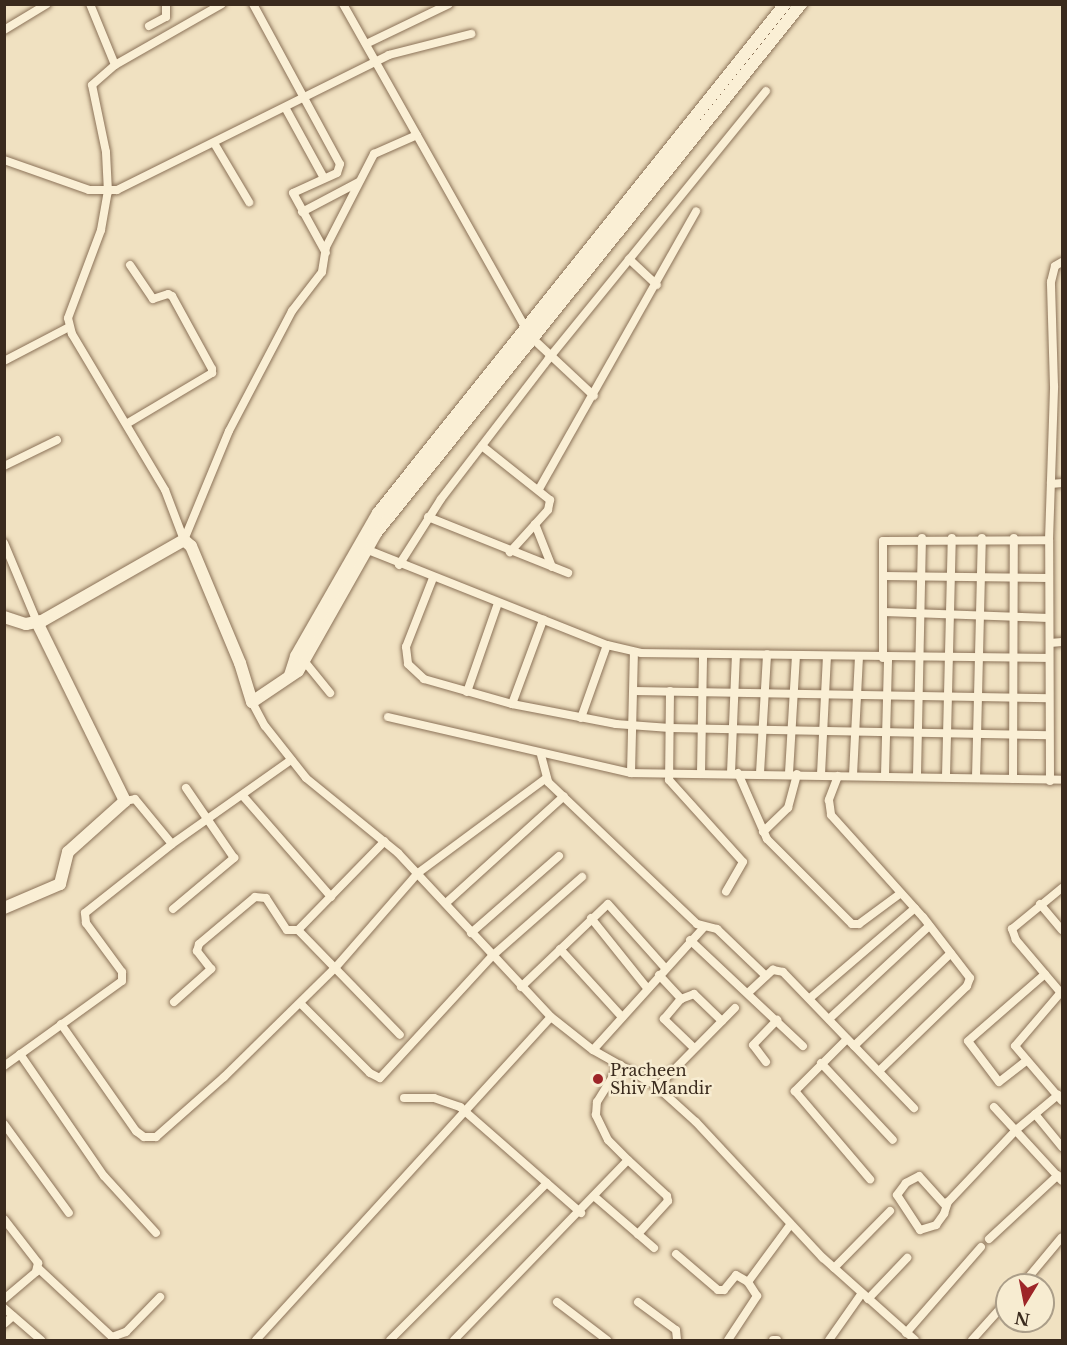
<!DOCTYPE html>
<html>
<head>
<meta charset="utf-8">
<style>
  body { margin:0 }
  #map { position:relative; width:1067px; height:1345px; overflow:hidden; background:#f0e1c1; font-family:"Libre Baskerville",serif }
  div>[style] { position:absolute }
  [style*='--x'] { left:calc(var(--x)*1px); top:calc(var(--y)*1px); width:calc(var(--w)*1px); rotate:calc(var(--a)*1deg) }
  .roads { filter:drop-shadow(0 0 2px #8b7258) drop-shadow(0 0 2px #8b7258) }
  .street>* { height:8px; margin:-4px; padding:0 4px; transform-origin:4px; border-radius:4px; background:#faefd5 }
  .secondary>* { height:12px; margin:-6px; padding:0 6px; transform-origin:6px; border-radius:6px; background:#faefd5 }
  .dots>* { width:16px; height:16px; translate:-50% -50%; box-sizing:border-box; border:3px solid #f7ecd1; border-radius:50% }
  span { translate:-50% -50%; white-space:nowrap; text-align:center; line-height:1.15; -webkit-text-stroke:5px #f7ecd1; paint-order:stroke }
  .poi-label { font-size:16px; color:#3a2a1d }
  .left { translate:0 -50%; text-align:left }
  .frame { position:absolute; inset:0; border:6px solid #3a2a1d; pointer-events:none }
  .north { position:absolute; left:995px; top:1273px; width:60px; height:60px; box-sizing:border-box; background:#f7ecd1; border:2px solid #ab9e89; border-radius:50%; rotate:190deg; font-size:16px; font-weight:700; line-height:24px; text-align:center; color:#3a2a1d }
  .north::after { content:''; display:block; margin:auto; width:21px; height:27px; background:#9d2528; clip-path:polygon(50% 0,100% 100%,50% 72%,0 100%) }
</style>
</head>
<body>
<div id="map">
  <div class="roads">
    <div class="street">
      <i style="--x:90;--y:4;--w:66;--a:67.7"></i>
      <i style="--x:253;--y:4;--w:182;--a:61.5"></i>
      <i style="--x:340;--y:164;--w:9;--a:108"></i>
      <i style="--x:337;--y:173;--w:48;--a:155.6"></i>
      <i style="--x:293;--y:193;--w:68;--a:61.2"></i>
      <i style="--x:343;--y:4;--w:382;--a:60.6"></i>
      <i style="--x:531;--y:337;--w:86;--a:43.1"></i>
      <i style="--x:149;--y:26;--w:19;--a:-28"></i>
      <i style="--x:166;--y:17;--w:13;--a:-90"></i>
      <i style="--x:4;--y:30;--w:50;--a:-31.2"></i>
      <i style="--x:366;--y:44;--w:92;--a:-25.7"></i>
      <i style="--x:286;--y:109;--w:79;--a:61.2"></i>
      <i style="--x:214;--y:143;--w:69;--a:59.3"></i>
      <i style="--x:4;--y:160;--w:90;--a:19.4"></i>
      <i style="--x:89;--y:190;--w:28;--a:0"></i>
      <i style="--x:117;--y:190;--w:304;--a:-26.4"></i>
      <i style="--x:389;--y:55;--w:85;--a:-14.4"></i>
      <i style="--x:302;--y:212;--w:64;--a:-27.8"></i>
      <i style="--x:629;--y:259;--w:38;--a:43"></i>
      <i style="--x:4;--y:361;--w:73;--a:-27.6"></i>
      <i style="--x:128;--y:423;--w:98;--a:-30.8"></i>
      <i style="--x:212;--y:373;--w:4;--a:-90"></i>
      <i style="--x:212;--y:369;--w:83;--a:-118.7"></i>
      <i style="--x:172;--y:296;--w:4;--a:-153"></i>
      <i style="--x:168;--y:294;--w:16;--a:162"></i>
      <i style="--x:153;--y:299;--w:41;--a:-124.1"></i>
      <i style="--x:482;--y:446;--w:87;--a:38.5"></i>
      <i style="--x:550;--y:500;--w:10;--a:101"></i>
      <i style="--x:548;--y:510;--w:57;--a:132.1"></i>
      <i style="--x:4;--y:466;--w:59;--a:-26.1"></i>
      <i style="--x:1051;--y:484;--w:11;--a:-5"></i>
      <i style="--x:539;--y:489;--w:319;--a:-60.5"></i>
      <i style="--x:428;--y:517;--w:151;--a:21.8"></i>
      <i style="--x:535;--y:524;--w:46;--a:68.4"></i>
      <i style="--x:184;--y:540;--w:53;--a:-110.8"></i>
      <i style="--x:165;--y:490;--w:182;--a:-120.8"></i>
      <i style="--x:72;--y:334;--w:16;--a:-104"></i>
      <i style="--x:68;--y:318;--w:94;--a:-69.4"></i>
      <i style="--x:101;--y:230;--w:39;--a:-80"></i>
      <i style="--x:108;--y:192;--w:40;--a:-92.9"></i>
      <i style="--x:106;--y:152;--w:68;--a:-101.8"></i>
      <i style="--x:92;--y:85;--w:30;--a:-41"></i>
      <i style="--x:115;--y:65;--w:123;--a:-29.7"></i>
      <i style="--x:184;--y:540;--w:118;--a:-67.6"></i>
      <i style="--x:229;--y:431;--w:136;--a:-62.3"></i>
      <i style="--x:292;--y:311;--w:49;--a:-52.4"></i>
      <i style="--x:322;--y:272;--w:25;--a:-81"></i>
      <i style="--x:326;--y:247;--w:105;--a:-62.7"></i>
      <i style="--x:374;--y:154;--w:47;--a:-23.8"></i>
      <i style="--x:4;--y:543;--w:86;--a:67.3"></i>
      <i style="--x:363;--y:548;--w:263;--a:21.7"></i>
      <i style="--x:607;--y:645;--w:35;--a:13"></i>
      <i style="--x:641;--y:653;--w:408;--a:0.7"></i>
      <i style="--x:399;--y:565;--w:78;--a:-57.5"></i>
      <i style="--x:441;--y:499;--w:178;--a:-52.5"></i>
      <i style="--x:549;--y:358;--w:344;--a:-50.9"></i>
      <i style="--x:883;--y:576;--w:166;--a:0.7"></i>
      <i style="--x:433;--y:578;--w:74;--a:111.4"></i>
      <i style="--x:406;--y:647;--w:17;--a:83"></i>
      <i style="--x:408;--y:664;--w:22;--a:43"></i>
      <i style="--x:424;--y:679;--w:91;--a:15.9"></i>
      <i style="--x:512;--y:704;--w:106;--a:10.9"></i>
      <i style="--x:616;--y:724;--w:54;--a:4.2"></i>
      <i style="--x:670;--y:728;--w:379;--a:1.1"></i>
      <i style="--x:884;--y:612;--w:165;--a:2.1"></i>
      <i style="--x:1050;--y:643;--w:12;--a:-5"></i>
      <i style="--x:883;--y:658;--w:117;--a:-90"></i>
      <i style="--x:883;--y:541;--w:166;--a:-0.3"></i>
      <i style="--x:305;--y:662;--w:40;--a:51"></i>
      <i style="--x:634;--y:691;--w:415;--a:1"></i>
      <i style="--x:670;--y:691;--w:89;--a:90.6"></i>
      <i style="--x:669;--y:780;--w:110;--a:47.9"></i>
      <i style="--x:743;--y:862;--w:34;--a:120"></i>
      <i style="--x:467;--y:692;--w:94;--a:-70.8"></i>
      <i style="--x:252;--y:702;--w:27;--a:62"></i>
      <i style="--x:265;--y:726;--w:66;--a:51.7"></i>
      <i style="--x:306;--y:778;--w:119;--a:39.2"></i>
      <i style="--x:398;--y:853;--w:224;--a:47"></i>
      <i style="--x:551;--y:1017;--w:53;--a:38.2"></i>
      <i style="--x:593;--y:1050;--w:71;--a:29.4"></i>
      <i style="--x:655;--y:1085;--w:55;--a:42.1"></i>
      <i style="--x:696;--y:1122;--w:186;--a:47"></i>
      <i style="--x:823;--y:1258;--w:123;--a:41.7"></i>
      <i style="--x:512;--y:704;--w:90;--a:-69.7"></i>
      <i style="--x:388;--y:717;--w:249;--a:13"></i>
      <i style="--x:631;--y:773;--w:431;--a:0.9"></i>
      <i style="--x:581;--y:718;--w:77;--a:-70.4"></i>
      <i style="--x:541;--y:755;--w:28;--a:75"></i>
      <i style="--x:548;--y:782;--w:206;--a:43.6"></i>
      <i style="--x:697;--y:924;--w:21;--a:14"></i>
      <i style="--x:717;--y:929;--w:68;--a:43.8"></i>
      <i style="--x:631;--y:773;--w:121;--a:-88.6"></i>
      <i style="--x:701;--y:773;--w:118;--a:-89"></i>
      <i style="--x:731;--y:773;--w:118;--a:-87.6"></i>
      <i style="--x:738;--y:773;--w:72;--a:66.3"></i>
      <i style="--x:767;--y:839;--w:120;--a:45"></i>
      <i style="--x:852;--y:924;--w:7;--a:0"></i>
      <i style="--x:859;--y:924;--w:52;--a:-36.4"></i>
      <i style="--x:760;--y:773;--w:119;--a:-86.6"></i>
      <i style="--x:789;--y:773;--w:117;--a:-86.6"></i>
      <i style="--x:821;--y:774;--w:118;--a:-87.1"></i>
      <i style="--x:853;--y:775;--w:117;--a:-87.1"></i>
      <i style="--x:885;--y:775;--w:117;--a:-88.5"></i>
      <i style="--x:917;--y:775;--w:237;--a:-88.8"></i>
      <i style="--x:838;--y:776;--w:26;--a:111"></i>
      <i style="--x:829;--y:800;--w:15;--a:82"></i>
      <i style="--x:831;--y:815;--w:137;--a:48"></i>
      <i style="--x:923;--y:917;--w:77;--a:52.4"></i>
      <i style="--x:970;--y:978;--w:9;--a:111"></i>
      <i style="--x:967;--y:986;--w:121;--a:136"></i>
      <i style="--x:946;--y:776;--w:238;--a:-88.6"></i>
      <i style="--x:976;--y:778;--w:240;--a:-88.6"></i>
      <i style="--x:1013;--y:779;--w:241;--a:-89.8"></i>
      <i style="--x:1050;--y:781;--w:241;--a:-90.2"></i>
      <i style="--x:1049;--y:540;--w:154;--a:-88.1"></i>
      <i style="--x:1054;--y:386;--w:104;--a:-91.7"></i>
      <i style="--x:1051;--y:282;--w:16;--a:-76"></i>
      <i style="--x:1055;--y:266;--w:8;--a:-30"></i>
      <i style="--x:243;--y:796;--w:134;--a:48.9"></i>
      <i style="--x:125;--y:801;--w:10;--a:-11"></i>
      <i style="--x:135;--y:799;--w:58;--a:50.6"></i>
      <i style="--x:763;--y:832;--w:35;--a:-44"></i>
      <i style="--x:788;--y:808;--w:35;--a:-75"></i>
      <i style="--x:446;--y:903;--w:159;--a:-42.2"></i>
      <i style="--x:1040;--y:904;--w:34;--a:50"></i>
      <i style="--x:173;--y:909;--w:80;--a:-39.9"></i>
      <i style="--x:234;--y:858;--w:85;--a:-124.4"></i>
      <i style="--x:591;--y:918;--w:90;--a:51.3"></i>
      <i style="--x:298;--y:930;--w:146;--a:45.8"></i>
      <i style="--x:471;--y:933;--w:117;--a:-41.2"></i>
      <i style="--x:690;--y:940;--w:155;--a:43.2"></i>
      <i style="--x:560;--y:949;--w:92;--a:47.6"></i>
      <i style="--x:659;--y:975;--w:33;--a:47"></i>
      <i style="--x:521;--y:987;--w:120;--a:-43.7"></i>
      <i style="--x:608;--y:904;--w:86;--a:48.3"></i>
      <i style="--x:1062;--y:991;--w:72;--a:130.5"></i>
      <i style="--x:1015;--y:1046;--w:72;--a:49.5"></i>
      <i style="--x:749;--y:992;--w:33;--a:-43"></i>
      <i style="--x:773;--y:970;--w:10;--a:11"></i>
      <i style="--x:783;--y:972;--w:189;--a:46.1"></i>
      <i style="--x:1061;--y:993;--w:70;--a:-130.3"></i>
      <i style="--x:1016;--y:940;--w:12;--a:-110"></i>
      <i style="--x:1012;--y:929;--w:65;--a:-39.4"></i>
      <i style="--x:810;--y:998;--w:138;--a:-40.6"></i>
      <i style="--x:174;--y:1002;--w:50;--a:-41.7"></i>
      <i style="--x:211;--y:969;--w:23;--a:-128"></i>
      <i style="--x:197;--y:951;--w:7;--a:-74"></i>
      <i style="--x:199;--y:944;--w:73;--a:-40"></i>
      <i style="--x:255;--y:897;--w:11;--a:5"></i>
      <i style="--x:266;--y:898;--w:38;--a:57"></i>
      <i style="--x:287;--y:930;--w:11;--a:0"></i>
      <i style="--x:298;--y:930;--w:124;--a:-45.7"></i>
      <i style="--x:300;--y:1003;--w:99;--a:45"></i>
      <i style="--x:370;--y:1073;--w:11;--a:27"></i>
      <i style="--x:380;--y:1078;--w:166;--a:-47.4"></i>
      <i style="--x:492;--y:956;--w:120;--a:-41.3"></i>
      <i style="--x:829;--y:1019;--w:137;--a:-42.9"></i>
      <i style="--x:61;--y:1024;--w:131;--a:55"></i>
      <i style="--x:136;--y:1131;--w:10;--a:37"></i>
      <i style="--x:144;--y:1137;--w:12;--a:0"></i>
      <i style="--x:156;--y:1137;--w:91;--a:-41.4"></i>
      <i style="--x:224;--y:1077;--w:156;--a:-44.5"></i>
      <i style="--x:335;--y:968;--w:126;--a:-48.9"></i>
      <i style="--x:418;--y:873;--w:158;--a:-36.5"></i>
      <i style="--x:847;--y:1039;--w:74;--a:135"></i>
      <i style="--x:795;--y:1091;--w:116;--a:49.6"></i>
      <i style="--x:854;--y:1046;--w:134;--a:-43.8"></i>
      <i style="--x:694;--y:1048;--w:42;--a:-136"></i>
      <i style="--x:664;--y:1019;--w:26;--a:-50"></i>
      <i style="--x:681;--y:999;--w:14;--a:-21"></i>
      <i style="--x:694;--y:994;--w:39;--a:44"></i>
      <i style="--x:593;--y:1050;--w:166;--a:-47.9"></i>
      <i style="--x:20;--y:1054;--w:148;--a:55.5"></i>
      <i style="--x:104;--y:1176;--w:77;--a:47.6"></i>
      <i style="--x:1026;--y:1061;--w:34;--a:142"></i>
      <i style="--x:999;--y:1082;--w:51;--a:-127.1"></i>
      <i style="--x:968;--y:1041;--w:102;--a:-41"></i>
      <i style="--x:766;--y:1062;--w:21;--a:-127"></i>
      <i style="--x:753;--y:1045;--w:35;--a:-46"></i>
      <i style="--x:821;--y:1063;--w:105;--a:46.9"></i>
      <i style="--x:4;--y:1066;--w:145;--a:-35.8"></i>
      <i style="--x:122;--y:981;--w:9;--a:-90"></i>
      <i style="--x:122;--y:972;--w:61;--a:-126.3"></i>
      <i style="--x:86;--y:923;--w:10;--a:-96"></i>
      <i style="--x:85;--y:913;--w:111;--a:-38.4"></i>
      <i style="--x:172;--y:844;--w:146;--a:-35.2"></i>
      <i style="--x:657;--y:1087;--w:111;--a:-45.4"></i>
      <i style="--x:404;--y:1098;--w:30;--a:0"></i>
      <i style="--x:434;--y:1098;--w:28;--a:19"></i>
      <i style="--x:460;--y:1107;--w:161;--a:41.2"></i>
      <i style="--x:994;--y:1107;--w:100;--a:47.4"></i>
      <i style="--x:1035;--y:1114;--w:43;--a:50.7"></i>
      <i style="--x:4;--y:1124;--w:110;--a:53.9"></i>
      <i style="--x:628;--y:1160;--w:53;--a:42.7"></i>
      <i style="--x:667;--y:1196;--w:5;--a:79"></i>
      <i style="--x:668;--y:1201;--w:45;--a:132.3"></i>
      <i style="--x:595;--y:1197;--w:78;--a:40.8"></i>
      <i style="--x:946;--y:1206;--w:40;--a:-132"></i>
      <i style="--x:919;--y:1176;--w:15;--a:152"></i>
      <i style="--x:906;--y:1183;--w:15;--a:127"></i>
      <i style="--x:897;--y:1195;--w:42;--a:56.7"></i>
      <i style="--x:920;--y:1230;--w:17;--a:-17"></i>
      <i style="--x:936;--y:1225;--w:14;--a:-54"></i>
      <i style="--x:944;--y:1214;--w:13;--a:-72"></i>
      <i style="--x:948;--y:1202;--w:99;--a:-46.6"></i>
      <i style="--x:1016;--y:1130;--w:55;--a:-39.8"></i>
      <i style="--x:4;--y:1219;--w:56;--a:52.3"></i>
      <i style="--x:38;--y:1263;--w:9;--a:103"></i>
      <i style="--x:36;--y:1272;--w:42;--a:139.8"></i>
      <i style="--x:989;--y:1239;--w:94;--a:-42.8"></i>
      <i style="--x:676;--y:1254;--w:55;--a:40.6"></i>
      <i style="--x:718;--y:1290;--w:6;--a:0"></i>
      <i style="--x:724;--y:1290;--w:19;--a:-51"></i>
      <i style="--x:736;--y:1275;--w:14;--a:30"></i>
      <i style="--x:38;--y:1268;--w:101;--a:43"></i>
      <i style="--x:112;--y:1337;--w:15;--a:-20"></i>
      <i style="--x:126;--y:1332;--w:49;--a:-45.8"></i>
      <i style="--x:834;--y:1268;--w:80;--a:-45.5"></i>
      <i style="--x:1022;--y:1285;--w:62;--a:-50.2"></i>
      <i style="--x:868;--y:1299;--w:57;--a:-46.4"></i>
      <i style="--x:557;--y:1302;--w:63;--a:37.2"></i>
      <i style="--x:638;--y:1302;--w:47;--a:36.4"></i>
      <i style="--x:676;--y:1330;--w:10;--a:84"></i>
      <i style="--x:4;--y:1308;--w:49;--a:40.9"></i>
      <i style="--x:4;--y:1324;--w:12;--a:-42"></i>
      <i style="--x:906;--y:1333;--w:114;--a:-48.9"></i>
      <i style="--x:256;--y:1340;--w:437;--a:-47.6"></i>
      <i style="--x:390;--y:1340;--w:222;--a:-45"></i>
      <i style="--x:454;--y:1340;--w:250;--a:-46"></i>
      <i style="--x:628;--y:1160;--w:28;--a:-135"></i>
      <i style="--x:608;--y:1140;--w:28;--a:-116"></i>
      <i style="--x:596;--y:1115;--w:13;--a:-86"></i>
      <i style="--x:597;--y:1102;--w:44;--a:-58.1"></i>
      <i style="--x:728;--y:1340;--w:53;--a:-56.6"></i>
      <i style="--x:757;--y:1296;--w:17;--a:-123"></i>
      <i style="--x:748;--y:1282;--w:71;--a:-53.6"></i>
      <i style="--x:773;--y:1340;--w:4;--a:0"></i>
      <i style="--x:829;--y:1340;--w:57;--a:-54.9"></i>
      <i style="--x:972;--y:1340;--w:52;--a:-48.1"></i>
    </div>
    <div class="secondary">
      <i style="--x:4;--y:617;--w:23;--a:18"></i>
      <i style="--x:26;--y:624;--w:16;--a:-11"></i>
      <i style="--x:42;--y:621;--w:163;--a:-29.7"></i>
      <i style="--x:184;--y:540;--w:9;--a:41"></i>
      <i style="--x:191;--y:546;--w:127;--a:67.3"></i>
      <i style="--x:240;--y:663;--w:41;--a:72.9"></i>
      <i style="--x:252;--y:702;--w:55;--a:-34"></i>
      <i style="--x:298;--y:671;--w:159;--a:-60.5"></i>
      <i style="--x:376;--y:533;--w:679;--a:-51.22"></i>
      <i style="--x:290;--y:675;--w:20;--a:-72"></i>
      <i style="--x:296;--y:656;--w:165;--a:-60.2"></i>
      <i style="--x:378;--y:513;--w:652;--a:-51.35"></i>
      <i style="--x:4;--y:908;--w:61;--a:-23.2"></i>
      <i style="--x:60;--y:884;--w:33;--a:-76"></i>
      <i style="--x:68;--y:852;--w:76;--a:-41.8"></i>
      <i style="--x:125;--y:801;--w:199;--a:-116.2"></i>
    </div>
  </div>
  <div class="dots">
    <i style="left:598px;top:1079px;background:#9d2528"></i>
  </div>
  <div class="poi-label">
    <span class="left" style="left:610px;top:1079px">Pracheen<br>Shiv Mandir</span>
  </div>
  <div class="frame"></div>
  <div class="north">N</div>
</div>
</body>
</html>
